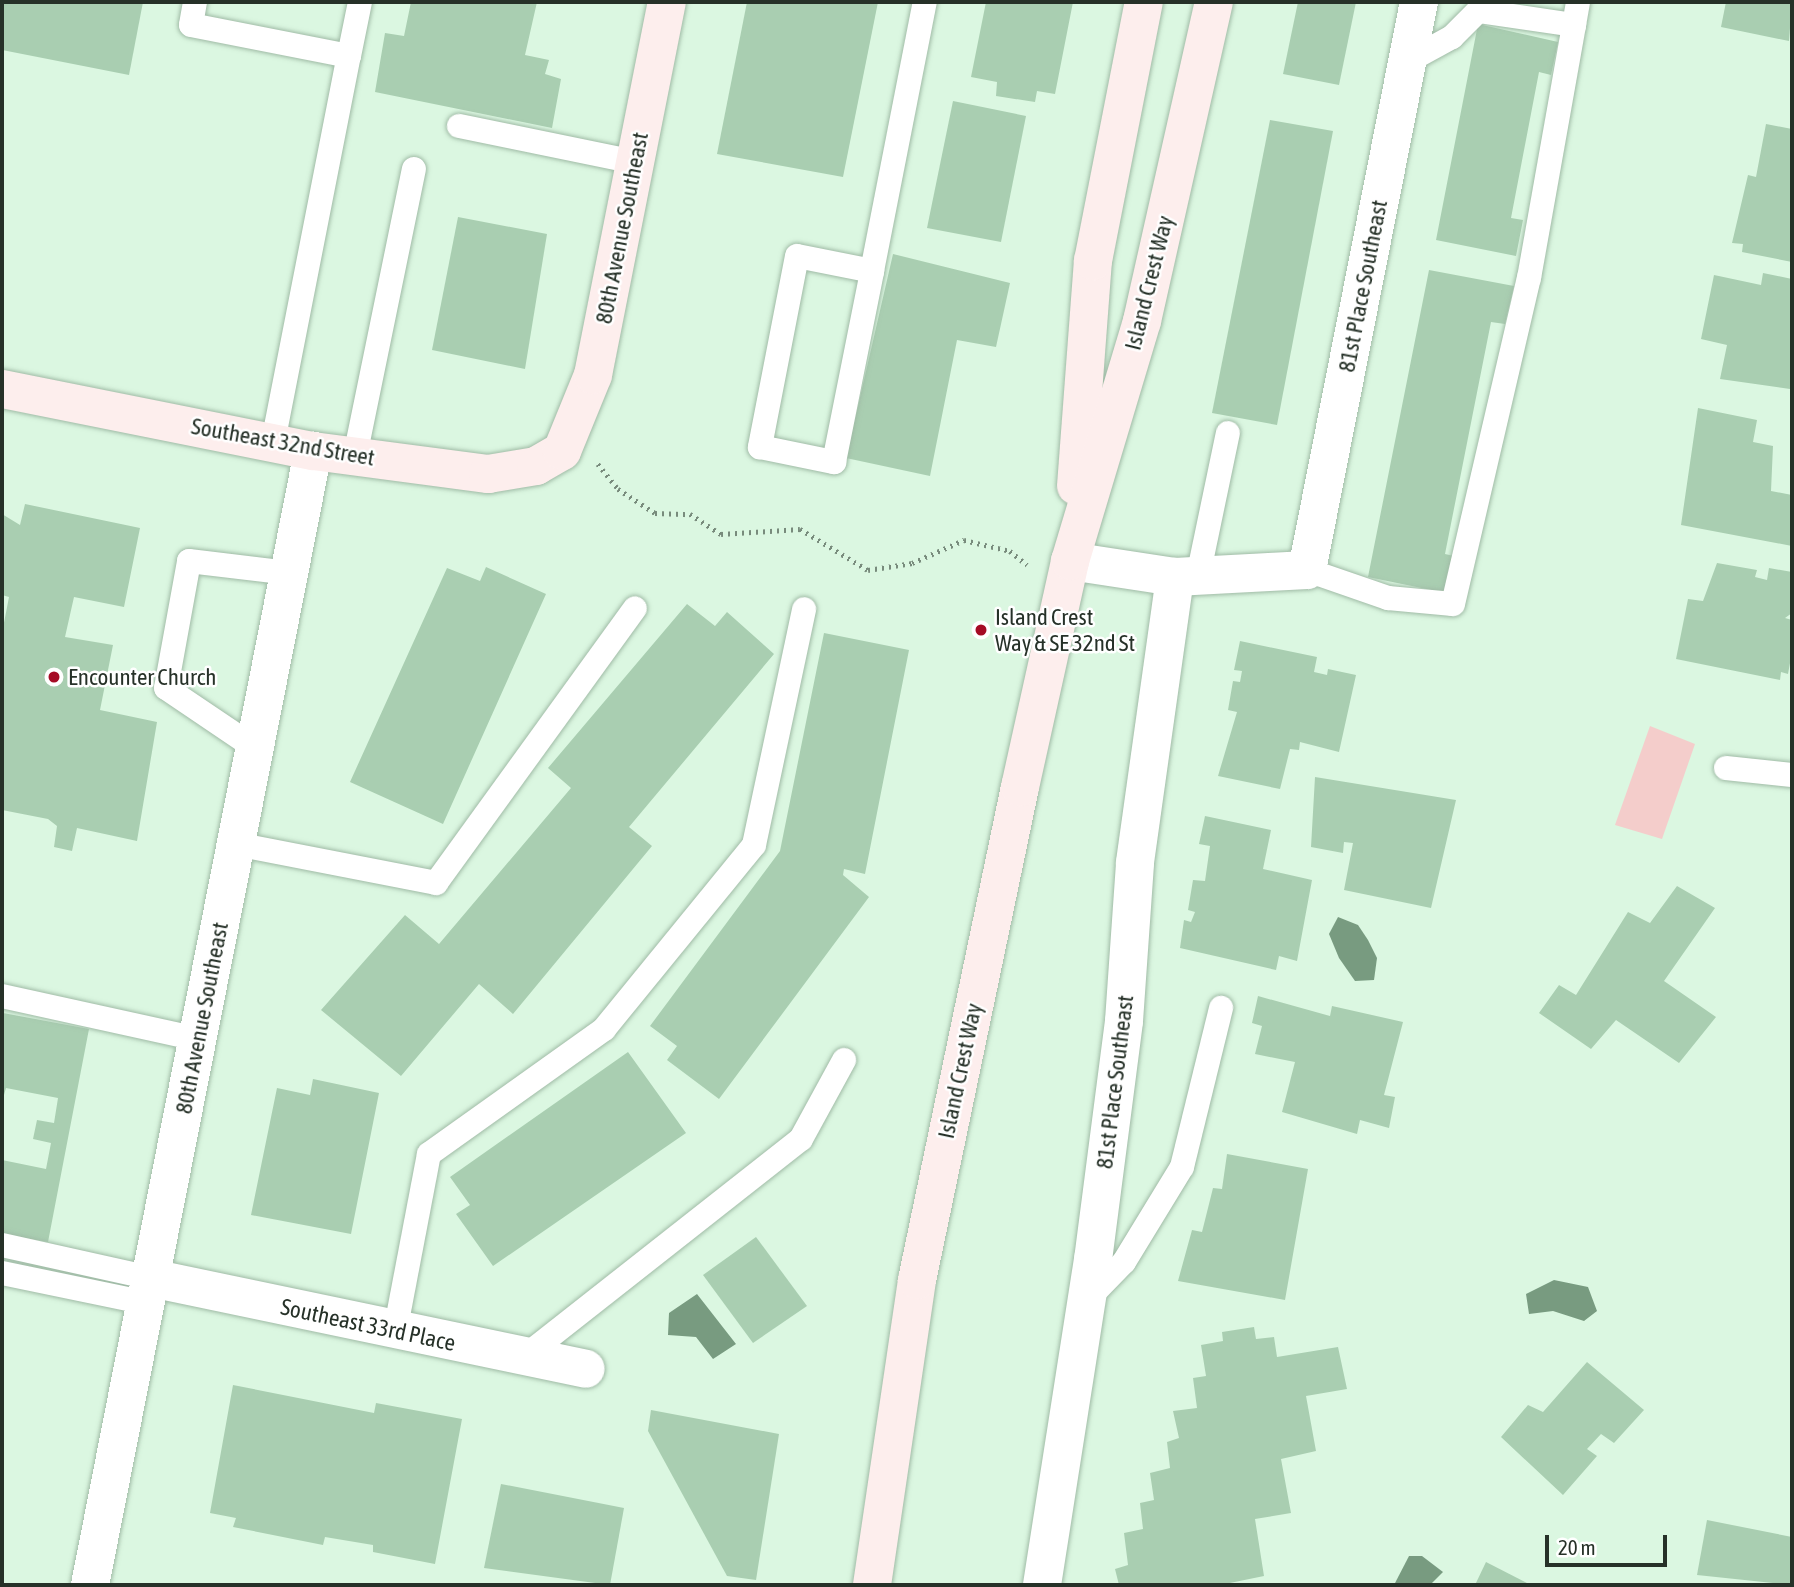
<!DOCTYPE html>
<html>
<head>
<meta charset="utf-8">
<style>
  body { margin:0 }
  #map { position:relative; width:1794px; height:1587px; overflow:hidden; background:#dbf7e1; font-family:"Asap Condensed",sans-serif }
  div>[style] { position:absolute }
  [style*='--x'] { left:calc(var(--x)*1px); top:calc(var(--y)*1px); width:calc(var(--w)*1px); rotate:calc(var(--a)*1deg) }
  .green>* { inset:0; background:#f4cdcb }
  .water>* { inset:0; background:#789b80 }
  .building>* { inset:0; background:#a9ceb1 }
  .path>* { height:4.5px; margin-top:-2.25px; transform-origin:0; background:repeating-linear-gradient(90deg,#788b7c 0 2px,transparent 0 7px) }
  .roads { filter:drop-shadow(0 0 2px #a0bba6) drop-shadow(0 0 2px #a0bba6) }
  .lane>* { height:24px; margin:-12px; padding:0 12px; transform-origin:12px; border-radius:12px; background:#fff }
  .street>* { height:38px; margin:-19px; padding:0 19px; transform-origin:19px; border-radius:19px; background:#fff }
  .secondary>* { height:38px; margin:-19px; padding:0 19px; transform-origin:19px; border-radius:19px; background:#fdeeed }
  .dots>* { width:19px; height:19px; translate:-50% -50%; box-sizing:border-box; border:4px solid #fff; border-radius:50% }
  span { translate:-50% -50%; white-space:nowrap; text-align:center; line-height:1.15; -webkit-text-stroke:5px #fff; paint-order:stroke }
  .street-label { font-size:23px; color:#263128 }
  .poi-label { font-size:23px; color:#263128 }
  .left { translate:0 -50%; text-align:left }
  .frame { position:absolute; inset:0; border:4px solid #263128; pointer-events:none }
  .scale { position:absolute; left:1545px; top:1535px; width:122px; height:32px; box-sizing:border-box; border:4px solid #263128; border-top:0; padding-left:9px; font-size:21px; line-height:24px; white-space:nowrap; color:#263128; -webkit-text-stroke:5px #fff; paint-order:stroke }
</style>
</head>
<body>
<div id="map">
  <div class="green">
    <i style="clip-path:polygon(1650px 726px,1695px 744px,1662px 839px,1615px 825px)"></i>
  </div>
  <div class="water">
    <i style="clip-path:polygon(1338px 917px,1358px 925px,1368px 940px,1377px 958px,1374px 980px,1355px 981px,1339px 958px,1329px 934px)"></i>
    <i style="clip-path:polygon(1554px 1280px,1588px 1287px,1597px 1311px,1584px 1321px,1553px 1311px,1529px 1314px,1526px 1294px)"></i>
    <i style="clip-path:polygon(697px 1294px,736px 1344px,713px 1359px,696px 1337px,668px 1335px,669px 1313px)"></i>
    <i style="clip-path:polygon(1409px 1556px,1422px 1556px,1443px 1572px,1430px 1585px,1394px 1585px)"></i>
  </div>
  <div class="building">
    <i style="clip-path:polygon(2px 2px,143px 2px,129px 75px,2px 50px)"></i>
    <i style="clip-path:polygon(411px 2px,537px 2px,525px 55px,549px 60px,545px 74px,561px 79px,552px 128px,375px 92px,385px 33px,404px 36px)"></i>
    <i style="clip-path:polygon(747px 2px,878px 2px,843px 177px,717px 154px)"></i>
    <i style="clip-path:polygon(986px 2px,1073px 2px,1055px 94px,1037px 91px,1035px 102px,996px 96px,997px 82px,971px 77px)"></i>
    <i style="clip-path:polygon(1298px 2px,1356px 2px,1339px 85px,1283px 74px)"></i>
    <i style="clip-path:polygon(1726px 2px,1792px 2px,1789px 41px,1721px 27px)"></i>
    <i style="clip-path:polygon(1478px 24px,1558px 42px,1551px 75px,1539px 72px,1511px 218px,1523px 220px,1516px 256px,1436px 240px)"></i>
    <i style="clip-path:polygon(953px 101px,1026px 116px,1001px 242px,927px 228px)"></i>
    <i style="clip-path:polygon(1270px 120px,1333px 131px,1277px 425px,1212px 413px)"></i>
    <i style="clip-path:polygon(1766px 124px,1792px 129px,1792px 262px,1742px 252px,1743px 244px,1732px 243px,1748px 175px,1756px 177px)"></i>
    <i style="clip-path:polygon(458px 217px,547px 234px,525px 369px,432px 350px)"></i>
    <i style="clip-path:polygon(893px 254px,1010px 283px,996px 347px,957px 340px,930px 476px,846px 458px)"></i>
    <i style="clip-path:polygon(1429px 270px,1514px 286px,1505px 324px,1491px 322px,1445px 554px,1458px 557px,1451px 594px,1368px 577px)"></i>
    <i style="clip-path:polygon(1763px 273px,1792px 279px,1790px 389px,1720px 379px,1727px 345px,1701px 339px,1714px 275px,1761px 285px)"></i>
    <i style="clip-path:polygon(1698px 408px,1757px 420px,1753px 442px,1773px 446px,1771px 491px,1792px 495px,1792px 546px,1681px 525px)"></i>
    <i style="clip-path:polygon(25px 504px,140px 528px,124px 607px,74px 597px,65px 637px,113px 645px,100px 710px,157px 722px,137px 841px,77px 828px,72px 851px,54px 847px,57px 826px,48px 819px,2px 810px,2px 633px,9px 597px,2px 595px,2px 514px,20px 525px)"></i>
    <i style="clip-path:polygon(1717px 563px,1757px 570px,1755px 577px,1767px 580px,1769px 568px,1792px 572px,1792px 613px,1785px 618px,1792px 620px,1792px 652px,1788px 674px,1781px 672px,1780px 680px,1676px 659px,1688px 599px,1703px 601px)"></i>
    <i style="clip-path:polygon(486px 567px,546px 594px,443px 824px,350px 782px,447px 568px,480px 581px)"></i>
    <i style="clip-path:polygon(687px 604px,715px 626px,727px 612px,774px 654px,629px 827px,652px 846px,513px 1014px,479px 984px,401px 1076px,321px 1010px,405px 915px,439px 944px,571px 788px,548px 768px)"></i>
    <i style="clip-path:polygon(824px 633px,909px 650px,865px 874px,844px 869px,843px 875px,869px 897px,719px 1099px,667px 1060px,677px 1046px,650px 1026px,780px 851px)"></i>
    <i style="clip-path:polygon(1240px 641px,1317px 657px,1314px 672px,1327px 675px,1328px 669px,1356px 675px,1339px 752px,1300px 742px,1299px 750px,1290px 749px,1280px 789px,1218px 776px,1237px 712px,1228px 710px,1233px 681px,1240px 682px,1242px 671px,1234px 670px)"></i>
    <i style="clip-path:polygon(1315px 777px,1456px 800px,1431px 908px,1344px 890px,1353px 843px,1344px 842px,1343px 853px,1311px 847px)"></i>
    <i style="clip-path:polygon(1205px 816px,1271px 830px,1263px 869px,1312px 880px,1297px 961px,1279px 956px,1276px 970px,1180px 948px,1184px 920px,1191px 922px,1195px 912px,1188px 910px,1193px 880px,1205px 881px,1210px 846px,1199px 844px)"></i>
    <i style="clip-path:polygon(1677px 886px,1715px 908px,1664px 981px,1716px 1017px,1679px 1063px,1616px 1020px,1591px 1049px,1539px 1013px,1559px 985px,1576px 995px,1628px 912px,1650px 923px)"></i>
    <i style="clip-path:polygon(1258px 996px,1330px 1016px,1332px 1006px,1403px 1022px,1384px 1095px,1395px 1097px,1389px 1128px,1360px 1120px,1357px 1134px,1282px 1112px,1295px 1062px,1255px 1054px,1262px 1026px,1252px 1023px)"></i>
    <i style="clip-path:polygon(3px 1013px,89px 1029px,48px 1242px,2px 1234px,2px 1160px,46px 1169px,51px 1143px,33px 1139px,37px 1120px,54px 1123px,58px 1098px,6px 1088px,2px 1102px)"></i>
    <i style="clip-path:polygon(628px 1052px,686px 1133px,493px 1266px,456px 1214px,470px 1205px,450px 1177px)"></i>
    <i style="clip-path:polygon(313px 1079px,379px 1093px,351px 1234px,251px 1215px,277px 1088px,310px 1095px)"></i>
    <i style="clip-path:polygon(1227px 1154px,1308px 1169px,1285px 1300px,1178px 1281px,1192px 1230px,1202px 1232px,1213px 1188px,1222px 1189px)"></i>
    <i style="clip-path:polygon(756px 1237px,807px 1306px,753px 1343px,703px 1275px)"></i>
    <i style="clip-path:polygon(1254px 1327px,1256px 1339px,1274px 1337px,1277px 1357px,1338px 1347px,1347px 1389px,1306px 1396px,1316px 1451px,1281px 1459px,1291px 1513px,1255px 1519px,1264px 1576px,1220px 1585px,1119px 1585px,1115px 1569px,1128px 1565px,1124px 1533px,1143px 1529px,1140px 1503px,1154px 1500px,1150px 1473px,1170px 1468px,1167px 1442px,1179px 1438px,1173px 1411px,1197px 1408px,1193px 1378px,1206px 1376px,1201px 1345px,1223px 1341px,1222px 1332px)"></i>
    <i style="clip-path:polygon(1587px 1362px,1644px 1410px,1614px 1443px,1601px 1434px,1587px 1449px,1597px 1456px,1563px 1495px,1501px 1437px,1528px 1405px,1543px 1412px)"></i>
    <i style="clip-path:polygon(233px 1385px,374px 1413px,376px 1403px,462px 1419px,435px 1564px,373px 1552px,373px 1545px,325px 1537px,323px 1545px,233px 1527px,236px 1518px,210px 1513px)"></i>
    <i style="clip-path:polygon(651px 1410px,779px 1434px,756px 1580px,727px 1576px,648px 1431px)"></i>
    <i style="clip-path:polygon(501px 1484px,624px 1508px,610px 1585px,484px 1568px)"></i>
    <i style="clip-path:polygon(1707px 1520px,1792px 1537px,1792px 1585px,1697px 1575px)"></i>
    <i style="clip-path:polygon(1486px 1562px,1531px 1585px,1475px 1585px)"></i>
  </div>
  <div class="path">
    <i style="--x:598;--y:464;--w:32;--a:51"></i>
    <i style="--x:618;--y:489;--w:44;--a:33"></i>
    <i style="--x:655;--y:513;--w:35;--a:2"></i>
    <i style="--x:690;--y:514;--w:37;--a:33"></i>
    <i style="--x:721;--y:534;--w:79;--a:-3.6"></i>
    <i style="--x:800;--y:529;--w:79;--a:31.1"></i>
    <i style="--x:868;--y:570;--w:45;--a:-9"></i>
    <i style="--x:912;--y:563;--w:57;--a:-23.9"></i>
    <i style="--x:964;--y:540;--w:47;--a:13.4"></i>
    <i style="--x:1010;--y:551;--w:22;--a:39"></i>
  </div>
  <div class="roads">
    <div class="lane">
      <i style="--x:195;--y:2;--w:23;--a:100"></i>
      <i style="--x:191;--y:25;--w:161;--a:11.1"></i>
      <i style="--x:349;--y:56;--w:55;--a:-78.5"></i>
      <i style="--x:1574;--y:25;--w:23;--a:-80"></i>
      <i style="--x:459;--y:126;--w:180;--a:11.6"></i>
      <i style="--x:872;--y:271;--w:76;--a:-168.7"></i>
      <i style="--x:797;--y:256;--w:195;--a:101"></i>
      <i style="--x:760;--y:447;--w:76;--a:11.5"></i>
      <i style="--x:834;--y:462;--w:195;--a:-78.7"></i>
      <i style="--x:872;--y:271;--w:274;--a:-78.9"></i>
      <i style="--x:273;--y:442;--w:393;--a:-78.9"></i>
      <i style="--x:355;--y:456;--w:293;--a:-78.4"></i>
      <i style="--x:1307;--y:570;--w:86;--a:19.1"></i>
      <i style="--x:1388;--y:598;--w:65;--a:5.3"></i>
      <i style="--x:1453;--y:604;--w:335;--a:-76.9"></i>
      <i style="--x:1529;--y:278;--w:257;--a:-79.9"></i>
      <i style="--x:1574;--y:25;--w:97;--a:-171.7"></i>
      <i style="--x:1478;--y:11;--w:37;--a:135"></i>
      <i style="--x:1452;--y:37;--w:50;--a:151.4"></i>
      <i style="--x:1198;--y:576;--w:146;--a:-78.2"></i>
      <i style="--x:255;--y:748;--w:107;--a:-146"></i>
      <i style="--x:166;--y:688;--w:129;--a:-79.7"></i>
      <i style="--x:189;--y:561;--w:102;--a:6.8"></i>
      <i style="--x:1726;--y:768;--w:66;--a:6.1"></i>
      <i style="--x:236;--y:844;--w:204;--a:11"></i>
      <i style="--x:436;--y:883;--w:339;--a:-54.1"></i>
      <i style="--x:2;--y:996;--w:201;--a:12.4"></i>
      <i style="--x:2;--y:1245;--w:153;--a:12.5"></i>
      <i style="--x:2;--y:1273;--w:148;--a:11.7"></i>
      <i style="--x:1087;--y:1300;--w:53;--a:-45.8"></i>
      <i style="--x:1124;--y:1262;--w:111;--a:-58.6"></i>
      <i style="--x:1182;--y:1167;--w:164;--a:-76.2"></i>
      <i style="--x:395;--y:1332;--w:181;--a:-79.2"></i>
      <i style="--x:429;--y:1154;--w:215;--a:-35.5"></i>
      <i style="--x:604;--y:1029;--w:237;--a:-50.8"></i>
      <i style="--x:754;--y:845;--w:241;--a:-78"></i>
      <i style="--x:524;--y:1357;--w:352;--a:-38.2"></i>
      <i style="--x:801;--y:1139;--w:90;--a:-61.4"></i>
    </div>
    <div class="street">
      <i style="--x:1070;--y:561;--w:106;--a:8.7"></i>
      <i style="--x:1175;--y:577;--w:132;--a:-3"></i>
      <i style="--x:1307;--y:570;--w:579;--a:-78.85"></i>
      <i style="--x:151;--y:1278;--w:444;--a:11.8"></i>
      <i style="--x:90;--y:1585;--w:1156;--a:-78.87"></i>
      <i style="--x:1042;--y:1585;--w:329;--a:-81.1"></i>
      <i style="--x:1093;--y:1260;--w:241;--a:-82.6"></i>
      <i style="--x:1124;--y:1021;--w:159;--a:-86"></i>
      <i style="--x:1135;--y:862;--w:288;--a:-82"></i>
    </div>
    <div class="secondary">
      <i style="--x:2;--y:389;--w:317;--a:11.3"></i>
      <i style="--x:313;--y:451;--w:177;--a:7.5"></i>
      <i style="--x:488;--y:474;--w:49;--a:-9.5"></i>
      <i style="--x:536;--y:466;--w:30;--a:-30"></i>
      <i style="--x:562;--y:451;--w:82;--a:-67.8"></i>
      <i style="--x:593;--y:375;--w:380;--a:-78.8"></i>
      <i style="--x:1076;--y:486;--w:226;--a:-85.7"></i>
      <i style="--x:1093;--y:261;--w:264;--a:-78.9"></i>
      <i style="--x:872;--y:1585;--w:308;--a:-81.6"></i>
      <i style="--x:917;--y:1280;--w:504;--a:-78.2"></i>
      <i style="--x:1020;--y:787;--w:231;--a:-77.5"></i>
      <i style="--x:1070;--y:561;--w:251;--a:-73.3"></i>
      <i style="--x:1142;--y:321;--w:327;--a:-77.3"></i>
    </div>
  </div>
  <div class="dots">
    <i style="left:981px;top:630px;background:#a50b25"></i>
    <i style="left:54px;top:677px;background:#a50b25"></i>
  </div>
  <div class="street-label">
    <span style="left:622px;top:228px;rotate:-79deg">80th Avenue Southeast</span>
    <span style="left:1149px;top:283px;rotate:-76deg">Island Crest Way</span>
    <span style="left:1363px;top:286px;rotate:-79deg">81st Place Southeast</span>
    <span style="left:283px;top:442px;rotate:10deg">Southeast 32nd Street</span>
    <span style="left:202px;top:1018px;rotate:-79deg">80th Avenue Southeast</span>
    <span style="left:960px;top:1071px;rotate:-78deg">Island Crest Way</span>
    <span style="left:1115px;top:1082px;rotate:-83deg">81st Place Southeast</span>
    <span style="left:368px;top:1325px;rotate:12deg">Southeast 33rd Place</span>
  </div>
  <div class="poi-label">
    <span class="left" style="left:995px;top:630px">Island Crest<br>Way &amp; SE 32nd St</span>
    <span class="left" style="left:68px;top:677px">Encounter Church</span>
  </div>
  <div class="frame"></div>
  <div class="scale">20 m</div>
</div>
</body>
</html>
